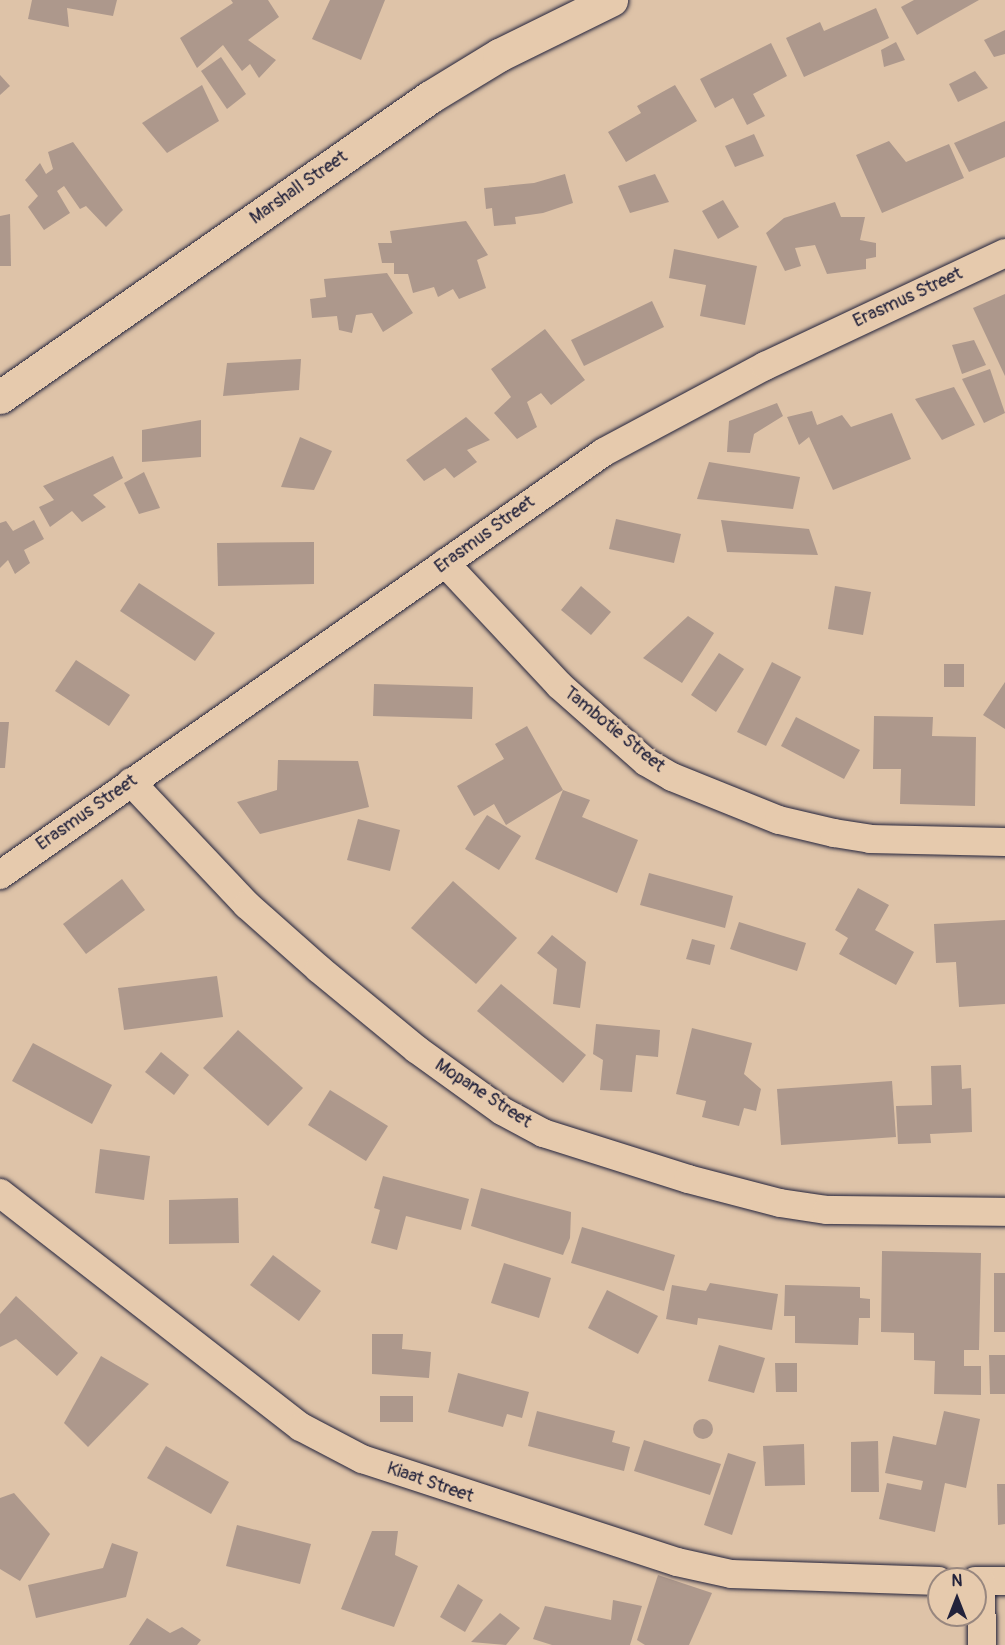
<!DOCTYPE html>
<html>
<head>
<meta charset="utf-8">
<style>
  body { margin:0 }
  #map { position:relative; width:1005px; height:1645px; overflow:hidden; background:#dec3a8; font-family:Pangolin,sans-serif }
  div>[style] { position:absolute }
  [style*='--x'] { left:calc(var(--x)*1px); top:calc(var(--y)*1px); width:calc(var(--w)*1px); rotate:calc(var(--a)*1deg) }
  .building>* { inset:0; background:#ad988c }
  .round { border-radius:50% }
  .roads { filter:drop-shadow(0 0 2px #22223b) drop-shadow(0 0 2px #22223b) }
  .street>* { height:28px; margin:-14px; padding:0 14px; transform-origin:14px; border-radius:14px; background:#e6caad }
  .secondary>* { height:33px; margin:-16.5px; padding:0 16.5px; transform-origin:16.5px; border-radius:16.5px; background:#e6caad }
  span { translate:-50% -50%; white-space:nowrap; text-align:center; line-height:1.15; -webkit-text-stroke:6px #e6caad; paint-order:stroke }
  .street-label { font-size:18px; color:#22223b }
  .north { position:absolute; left:927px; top:1567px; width:60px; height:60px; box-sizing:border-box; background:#e6caad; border:2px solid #98877f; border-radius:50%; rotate:0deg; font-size:16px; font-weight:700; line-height:24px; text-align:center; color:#22223b }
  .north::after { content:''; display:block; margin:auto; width:21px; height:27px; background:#22223b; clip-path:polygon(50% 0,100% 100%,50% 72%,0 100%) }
</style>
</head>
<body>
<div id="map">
  <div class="building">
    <i style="clip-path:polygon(32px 0,117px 0,113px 16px,67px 8px,69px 27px,28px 19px)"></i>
    <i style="clip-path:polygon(231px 0,268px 0,279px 17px,248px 40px,276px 60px,259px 78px,250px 64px,242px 71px,223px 45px,197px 68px,180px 38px,233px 3px)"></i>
    <i style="clip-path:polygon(330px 0,385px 0,361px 60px,312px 39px)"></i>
    <i style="clip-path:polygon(914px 0,979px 0,917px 35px,901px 7px)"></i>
    <i style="clip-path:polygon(876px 8px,889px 38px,804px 77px,786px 38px,820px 22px,824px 31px)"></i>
    <i style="clip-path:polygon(1005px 30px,1005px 54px,994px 57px,984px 40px)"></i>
    <i style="clip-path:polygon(896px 42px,905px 60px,884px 67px,881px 50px)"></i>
    <i style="clip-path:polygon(771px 43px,787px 76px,753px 94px,765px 116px,747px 125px,733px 98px,715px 108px,700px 79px)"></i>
    <i style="clip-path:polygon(221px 57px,246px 94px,227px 109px,201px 71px)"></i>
    <i style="clip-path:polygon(975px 71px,988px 88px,958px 102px,949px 84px)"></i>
    <i style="clip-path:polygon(0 75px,10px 86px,0 95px)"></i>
    <i style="clip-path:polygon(202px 85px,219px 121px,167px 153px,142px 123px)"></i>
    <i style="clip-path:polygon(675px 85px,697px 121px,626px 162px,608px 132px,641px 113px,637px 106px)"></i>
    <i style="clip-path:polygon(1005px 121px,1005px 157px,969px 172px,954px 143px)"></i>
    <i style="clip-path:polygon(754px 134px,764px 156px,735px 167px,725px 146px)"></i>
    <i style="clip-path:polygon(889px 141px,906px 162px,949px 144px,964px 178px,882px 213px,856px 155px)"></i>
    <i style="clip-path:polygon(73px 142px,123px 210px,106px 227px,86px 206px,80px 209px,64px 186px,57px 191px,70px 213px,44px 230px,28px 207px,38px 196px,25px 180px,40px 163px,46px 174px,53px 169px,48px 152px)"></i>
    <i style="clip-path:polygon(565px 174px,573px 203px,543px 213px,515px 217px,516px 224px,494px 226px,492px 208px,486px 209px,484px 188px,534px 183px)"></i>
    <i style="clip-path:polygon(655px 174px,669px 202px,630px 213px,618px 186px)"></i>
    <i style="clip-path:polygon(723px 200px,739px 227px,718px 239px,702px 211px)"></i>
    <i style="clip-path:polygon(835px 202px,841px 217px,865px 217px,860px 240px,876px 243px,876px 257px,866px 259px,866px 269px,827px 274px,815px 245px,795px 248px,801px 266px,785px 271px,766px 233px,784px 218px)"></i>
    <i style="clip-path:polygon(10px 214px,11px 266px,0 266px,0 216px)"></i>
    <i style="clip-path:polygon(466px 221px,488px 255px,477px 260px,486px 288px,459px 299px,453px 289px,438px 297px,434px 287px,413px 293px,408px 274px,394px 274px,394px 263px,382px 263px,378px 243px,392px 243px,390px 231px)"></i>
    <i style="clip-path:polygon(674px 249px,757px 266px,745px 325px,700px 316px,706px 285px,669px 278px)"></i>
    <i style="clip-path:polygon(387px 273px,413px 313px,383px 332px,372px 313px,356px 315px,352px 333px,339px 330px,337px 316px,312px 318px,310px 299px,326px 297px,324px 279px)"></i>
    <i style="clip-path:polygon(1005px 294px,1005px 376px,973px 308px)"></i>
    <i style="clip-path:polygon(652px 301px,664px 327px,584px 366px,571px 340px)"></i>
    <i style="clip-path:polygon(545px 329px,585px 380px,551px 405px,541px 393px,527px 402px,537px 427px,517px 439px,494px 413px,511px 397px,491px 369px)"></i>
    <i style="clip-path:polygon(974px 340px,986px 365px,962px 374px,952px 345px)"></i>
    <i style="clip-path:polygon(301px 359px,299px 390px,223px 396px,227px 363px)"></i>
    <i style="clip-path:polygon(990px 369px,1005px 413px,984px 423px,962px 379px)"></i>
    <i style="clip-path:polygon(954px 387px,975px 425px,942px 440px,915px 399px)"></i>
    <i style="clip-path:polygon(777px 403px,783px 416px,754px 434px,750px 453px,727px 452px,729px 421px)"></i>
    <i style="clip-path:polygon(812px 411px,817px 425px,842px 415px,851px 427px,892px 413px,911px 459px,833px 490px,809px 437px,799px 445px,787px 417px)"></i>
    <i style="clip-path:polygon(466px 417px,490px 440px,467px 450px,477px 462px,454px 478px,445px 468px,424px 481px,406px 460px)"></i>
    <i style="clip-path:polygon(201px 420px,201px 457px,142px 462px,142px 430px)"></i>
    <i style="clip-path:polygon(300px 437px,332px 451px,314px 490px,281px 487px)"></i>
    <i style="clip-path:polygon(113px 456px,123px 478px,93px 495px,106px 507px,82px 522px,72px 511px,50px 527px,39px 507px,54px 500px,43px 486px)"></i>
    <i style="clip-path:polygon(709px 462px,800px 477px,793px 509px,697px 499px)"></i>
    <i style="clip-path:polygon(144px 472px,160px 508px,139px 514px,124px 483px)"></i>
    <i style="clip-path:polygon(616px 519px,681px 534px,674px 563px,609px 549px)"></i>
    <i style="clip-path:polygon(34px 520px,44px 539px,24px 550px,30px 563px,15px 574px,8px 560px,0 568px,0 523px,6px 521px,13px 531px)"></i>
    <i style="clip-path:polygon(721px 520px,809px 529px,818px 555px,727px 552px)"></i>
    <i style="clip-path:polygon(314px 542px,314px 584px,218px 586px,217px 543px)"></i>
    <i style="clip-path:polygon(139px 583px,215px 633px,195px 661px,120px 611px)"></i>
    <i style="clip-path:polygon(581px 586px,611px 612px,591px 635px,561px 610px)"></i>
    <i style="clip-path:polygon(835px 586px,871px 592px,863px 635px,828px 629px)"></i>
    <i style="clip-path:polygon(688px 616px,714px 633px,682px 683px,643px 658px)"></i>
    <i style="clip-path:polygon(719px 653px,744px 669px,716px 712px,691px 695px)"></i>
    <i style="clip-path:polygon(76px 660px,130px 695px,109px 726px,55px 691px)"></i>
    <i style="clip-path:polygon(772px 662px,801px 677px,766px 746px,737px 732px)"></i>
    <i style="clip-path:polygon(944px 664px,964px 664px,964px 687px,944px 687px)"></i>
    <i style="clip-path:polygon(1005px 682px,1005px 729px,983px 715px)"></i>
    <i style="clip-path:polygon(374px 684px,473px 687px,472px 719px,373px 716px)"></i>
    <i style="clip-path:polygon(874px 716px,933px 717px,932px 736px,976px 737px,975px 806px,900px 804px,901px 769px,873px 769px)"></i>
    <i style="clip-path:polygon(796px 717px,860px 750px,844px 779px,781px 746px)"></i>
    <i style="clip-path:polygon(0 722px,9px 722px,5px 768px,0 768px)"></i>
    <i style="clip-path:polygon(527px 726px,563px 790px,590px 800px,582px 817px,638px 840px,617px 893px,535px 859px,563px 790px,506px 825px,494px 804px,474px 816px,457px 786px,504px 759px,495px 744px)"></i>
    <i style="clip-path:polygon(278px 760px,358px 761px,369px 807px,260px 834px,237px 802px,277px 790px)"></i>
    <i style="clip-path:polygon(487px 815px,521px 836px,499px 870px,465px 849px)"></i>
    <i style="clip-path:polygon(358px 819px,400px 830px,390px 871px,347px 860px)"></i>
    <i style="clip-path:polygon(649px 873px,733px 896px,725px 928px,640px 905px)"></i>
    <i style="clip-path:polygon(122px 879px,145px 910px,86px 954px,63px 924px)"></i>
    <i style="clip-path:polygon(453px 881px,517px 938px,476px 984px,411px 928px)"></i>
    <i style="clip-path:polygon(858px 888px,889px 905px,875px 930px,914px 952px,896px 985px,839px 954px,848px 938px,835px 930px)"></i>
    <i style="clip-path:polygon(1005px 920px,1005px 1004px,959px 1007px,956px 962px,936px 963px,934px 924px)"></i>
    <i style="clip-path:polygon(739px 922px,806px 943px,797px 971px,730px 949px)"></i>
    <i style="clip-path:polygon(552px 935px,586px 962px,580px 1008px,553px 1004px,557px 969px,537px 953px)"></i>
    <i style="clip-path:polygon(692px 939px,715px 945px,710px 965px,686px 959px)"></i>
    <i style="clip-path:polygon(217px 976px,223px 1017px,124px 1030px,118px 988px)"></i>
    <i style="clip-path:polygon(501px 984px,586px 1055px,563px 1083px,477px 1011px)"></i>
    <i style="clip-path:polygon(596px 1024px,660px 1030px,658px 1057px,636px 1055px,632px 1092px,600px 1090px,603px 1060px,593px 1054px)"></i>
    <i style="clip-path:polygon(692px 1028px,752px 1043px,744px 1074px,761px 1089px,756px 1111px,744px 1108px,739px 1126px,702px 1117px,706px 1101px,676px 1094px)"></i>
    <i style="clip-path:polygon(238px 1030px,303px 1088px,268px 1126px,203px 1068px)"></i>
    <i style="clip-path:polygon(33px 1043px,112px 1085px,92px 1124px,12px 1081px)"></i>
    <i style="clip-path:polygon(161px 1052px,189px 1075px,174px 1095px,145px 1072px)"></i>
    <i style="clip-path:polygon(961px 1065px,962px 1089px,971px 1088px,972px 1132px,930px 1134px,931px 1143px,898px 1144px,896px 1106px,932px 1105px,931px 1066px)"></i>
    <i style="clip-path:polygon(892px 1081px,896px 1137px,781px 1145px,777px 1089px)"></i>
    <i style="clip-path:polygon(330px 1090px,388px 1126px,366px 1161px,308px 1125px)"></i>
    <i style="clip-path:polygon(100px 1149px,150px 1156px,144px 1200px,95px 1193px)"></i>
    <i style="clip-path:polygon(383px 1176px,469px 1199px,461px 1230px,406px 1216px,397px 1250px,371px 1243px,380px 1210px,374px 1208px)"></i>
    <i style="clip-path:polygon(481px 1188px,571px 1212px,570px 1238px,563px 1255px,471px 1226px)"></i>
    <i style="clip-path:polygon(238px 1198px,239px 1243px,169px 1244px,169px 1200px)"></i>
    <i style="clip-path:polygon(582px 1227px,675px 1255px,664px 1291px,571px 1263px)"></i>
    <i style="clip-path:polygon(882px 1251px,981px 1253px,979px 1350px,964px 1350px,964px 1366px,981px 1366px,981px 1395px,934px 1394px,935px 1361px,914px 1360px,914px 1333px,881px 1332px)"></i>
    <i style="clip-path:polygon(273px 1255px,321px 1291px,299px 1321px,250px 1285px)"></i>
    <i style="clip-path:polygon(504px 1263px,551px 1278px,539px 1318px,491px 1303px)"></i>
    <i style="clip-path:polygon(994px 1273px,1005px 1273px,1005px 1332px,994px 1332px)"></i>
    <i style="clip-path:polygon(710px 1283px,778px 1294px,772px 1330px,698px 1318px,697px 1325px,666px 1319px,672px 1285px,706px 1291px)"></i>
    <i style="clip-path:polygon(785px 1285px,860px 1287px,860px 1298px,870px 1299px,870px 1318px,859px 1318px,858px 1345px,795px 1343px,795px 1316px,784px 1316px)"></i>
    <i style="clip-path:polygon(607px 1290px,658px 1316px,638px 1354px,588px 1328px)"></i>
    <i style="clip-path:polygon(16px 1296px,78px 1353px,57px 1376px,16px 1339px,0 1347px,0 1314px)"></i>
    <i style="clip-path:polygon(372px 1334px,403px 1334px,402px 1349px,431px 1352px,429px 1378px,372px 1374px)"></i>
    <i style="clip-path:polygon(719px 1345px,765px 1358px,754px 1393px,708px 1381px)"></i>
    <i style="clip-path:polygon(989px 1355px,1005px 1355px,1005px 1394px,990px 1394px)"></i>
    <i style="clip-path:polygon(101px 1356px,149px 1384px,88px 1447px,64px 1423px)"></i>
    <i style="clip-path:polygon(775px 1363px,797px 1363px,797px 1392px,776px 1392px)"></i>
    <i style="clip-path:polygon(458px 1373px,529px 1392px,522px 1418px,507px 1414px,503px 1427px,448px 1412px)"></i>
    <i style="clip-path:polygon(380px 1396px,413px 1396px,413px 1422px,380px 1422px)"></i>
    <i style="clip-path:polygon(537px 1411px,615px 1431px,612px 1442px,630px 1447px,624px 1471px,528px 1446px)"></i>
    <i style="clip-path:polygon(944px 1411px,980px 1419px,966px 1488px,945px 1483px,935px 1532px,879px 1519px,887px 1483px,921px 1490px,923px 1481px,885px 1473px,893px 1436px,936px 1445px)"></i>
    <i class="round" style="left:693px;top:1419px;width:20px;height:20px"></i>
    <i style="clip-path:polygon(644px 1440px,721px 1464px,710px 1495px,634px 1471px)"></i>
    <i style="clip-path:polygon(878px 1441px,879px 1492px,851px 1492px,851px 1442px)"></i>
    <i style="clip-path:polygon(804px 1444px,805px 1485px,765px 1486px,763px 1446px)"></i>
    <i style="clip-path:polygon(166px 1446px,229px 1482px,211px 1514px,147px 1478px)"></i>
    <i style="clip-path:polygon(728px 1453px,756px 1462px,732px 1535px,704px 1525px)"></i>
    <i style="clip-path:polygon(997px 1484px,1005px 1484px,1005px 1524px,998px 1525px)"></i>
    <i style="clip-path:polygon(14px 1493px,50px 1534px,20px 1581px,0 1569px,0 1498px)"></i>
    <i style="clip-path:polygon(237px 1525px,311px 1544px,300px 1584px,226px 1566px)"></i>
    <i style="clip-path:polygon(372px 1531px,398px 1531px,395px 1555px,418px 1566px,394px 1627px,341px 1609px)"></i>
    <i style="clip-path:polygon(112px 1543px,138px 1552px,126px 1597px,36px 1618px,28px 1585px,103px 1568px)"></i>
    <i style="clip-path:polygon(658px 1575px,712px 1593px,689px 1645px,645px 1645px,637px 1640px)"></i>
    <i style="clip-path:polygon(458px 1584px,483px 1600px,465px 1632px,440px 1617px)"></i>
    <i style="clip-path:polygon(613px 1600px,642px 1606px,630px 1645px,552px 1645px,533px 1639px,545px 1606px,611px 1620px)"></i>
    <i style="clip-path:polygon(500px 1613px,520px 1628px,506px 1645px,471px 1642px)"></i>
    <i style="clip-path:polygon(147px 1618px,170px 1633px,182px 1627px,201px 1640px,197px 1645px,129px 1645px)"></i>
  </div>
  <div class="roads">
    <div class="street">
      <i style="--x:445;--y:563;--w:167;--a:46.9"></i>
      <i style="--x:559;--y:685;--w:116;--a:41.5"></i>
      <i style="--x:646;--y:762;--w:30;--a:30"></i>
      <i style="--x:672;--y:777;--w:115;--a:21.9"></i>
      <i style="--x:779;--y:820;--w:57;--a:13.3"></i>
      <i style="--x:834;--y:833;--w:36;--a:9"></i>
      <i style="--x:870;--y:839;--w:135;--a:1.3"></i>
      <i style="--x:131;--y:782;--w:169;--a:46.7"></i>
      <i style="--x:247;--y:905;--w:96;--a:41.6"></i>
      <i style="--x:319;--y:969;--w:126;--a:39.5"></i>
      <i style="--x:416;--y:1049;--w:106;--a:35.8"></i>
      <i style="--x:502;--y:1111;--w:47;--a:28.2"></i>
      <i style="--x:543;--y:1133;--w:152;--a:17.6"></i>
      <i style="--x:688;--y:1179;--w:95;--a:14.6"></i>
      <i style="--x:780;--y:1203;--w:48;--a:8.5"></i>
      <i style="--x:827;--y:1210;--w:178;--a:0.6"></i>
      <i style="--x:0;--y:875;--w:737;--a:-35"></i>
      <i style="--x:604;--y:452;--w:183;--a:-28.1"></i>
      <i style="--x:765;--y:366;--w:265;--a:-25.2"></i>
      <i style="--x:0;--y:1193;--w:381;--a:37.9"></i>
      <i style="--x:301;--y:1427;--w:69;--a:27.7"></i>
      <i style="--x:362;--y:1459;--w:331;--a:18.1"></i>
      <i style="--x:677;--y:1562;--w:55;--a:12.5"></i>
      <i style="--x:731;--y:1574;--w:208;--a:1.9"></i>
      <i style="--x:975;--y:1581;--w:30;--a:0"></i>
      <i style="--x:981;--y:1581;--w:64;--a:89.1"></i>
    </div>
    <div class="secondary">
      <i style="--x:0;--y:397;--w:524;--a:-34.9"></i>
      <i style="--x:430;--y:97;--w:81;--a:-31.3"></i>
      <i style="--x:499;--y:55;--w:125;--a:-26.2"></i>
    </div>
  </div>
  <div class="street-label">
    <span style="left:299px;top:188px;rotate:-35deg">Marshall Street</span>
    <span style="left:908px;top:298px;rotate:-25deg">Erasmus Street</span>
    <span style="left:485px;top:535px;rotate:-36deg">Erasmus Street</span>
    <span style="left:614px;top:730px;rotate:39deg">Tambotie Street</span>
    <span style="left:87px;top:813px;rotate:-35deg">Erasmus Street</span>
    <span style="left:483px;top:1094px;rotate:33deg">Mopane Street</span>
    <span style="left:430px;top:1483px;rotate:19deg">Kiaat Street</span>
  </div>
  <div class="north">N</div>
</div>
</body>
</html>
